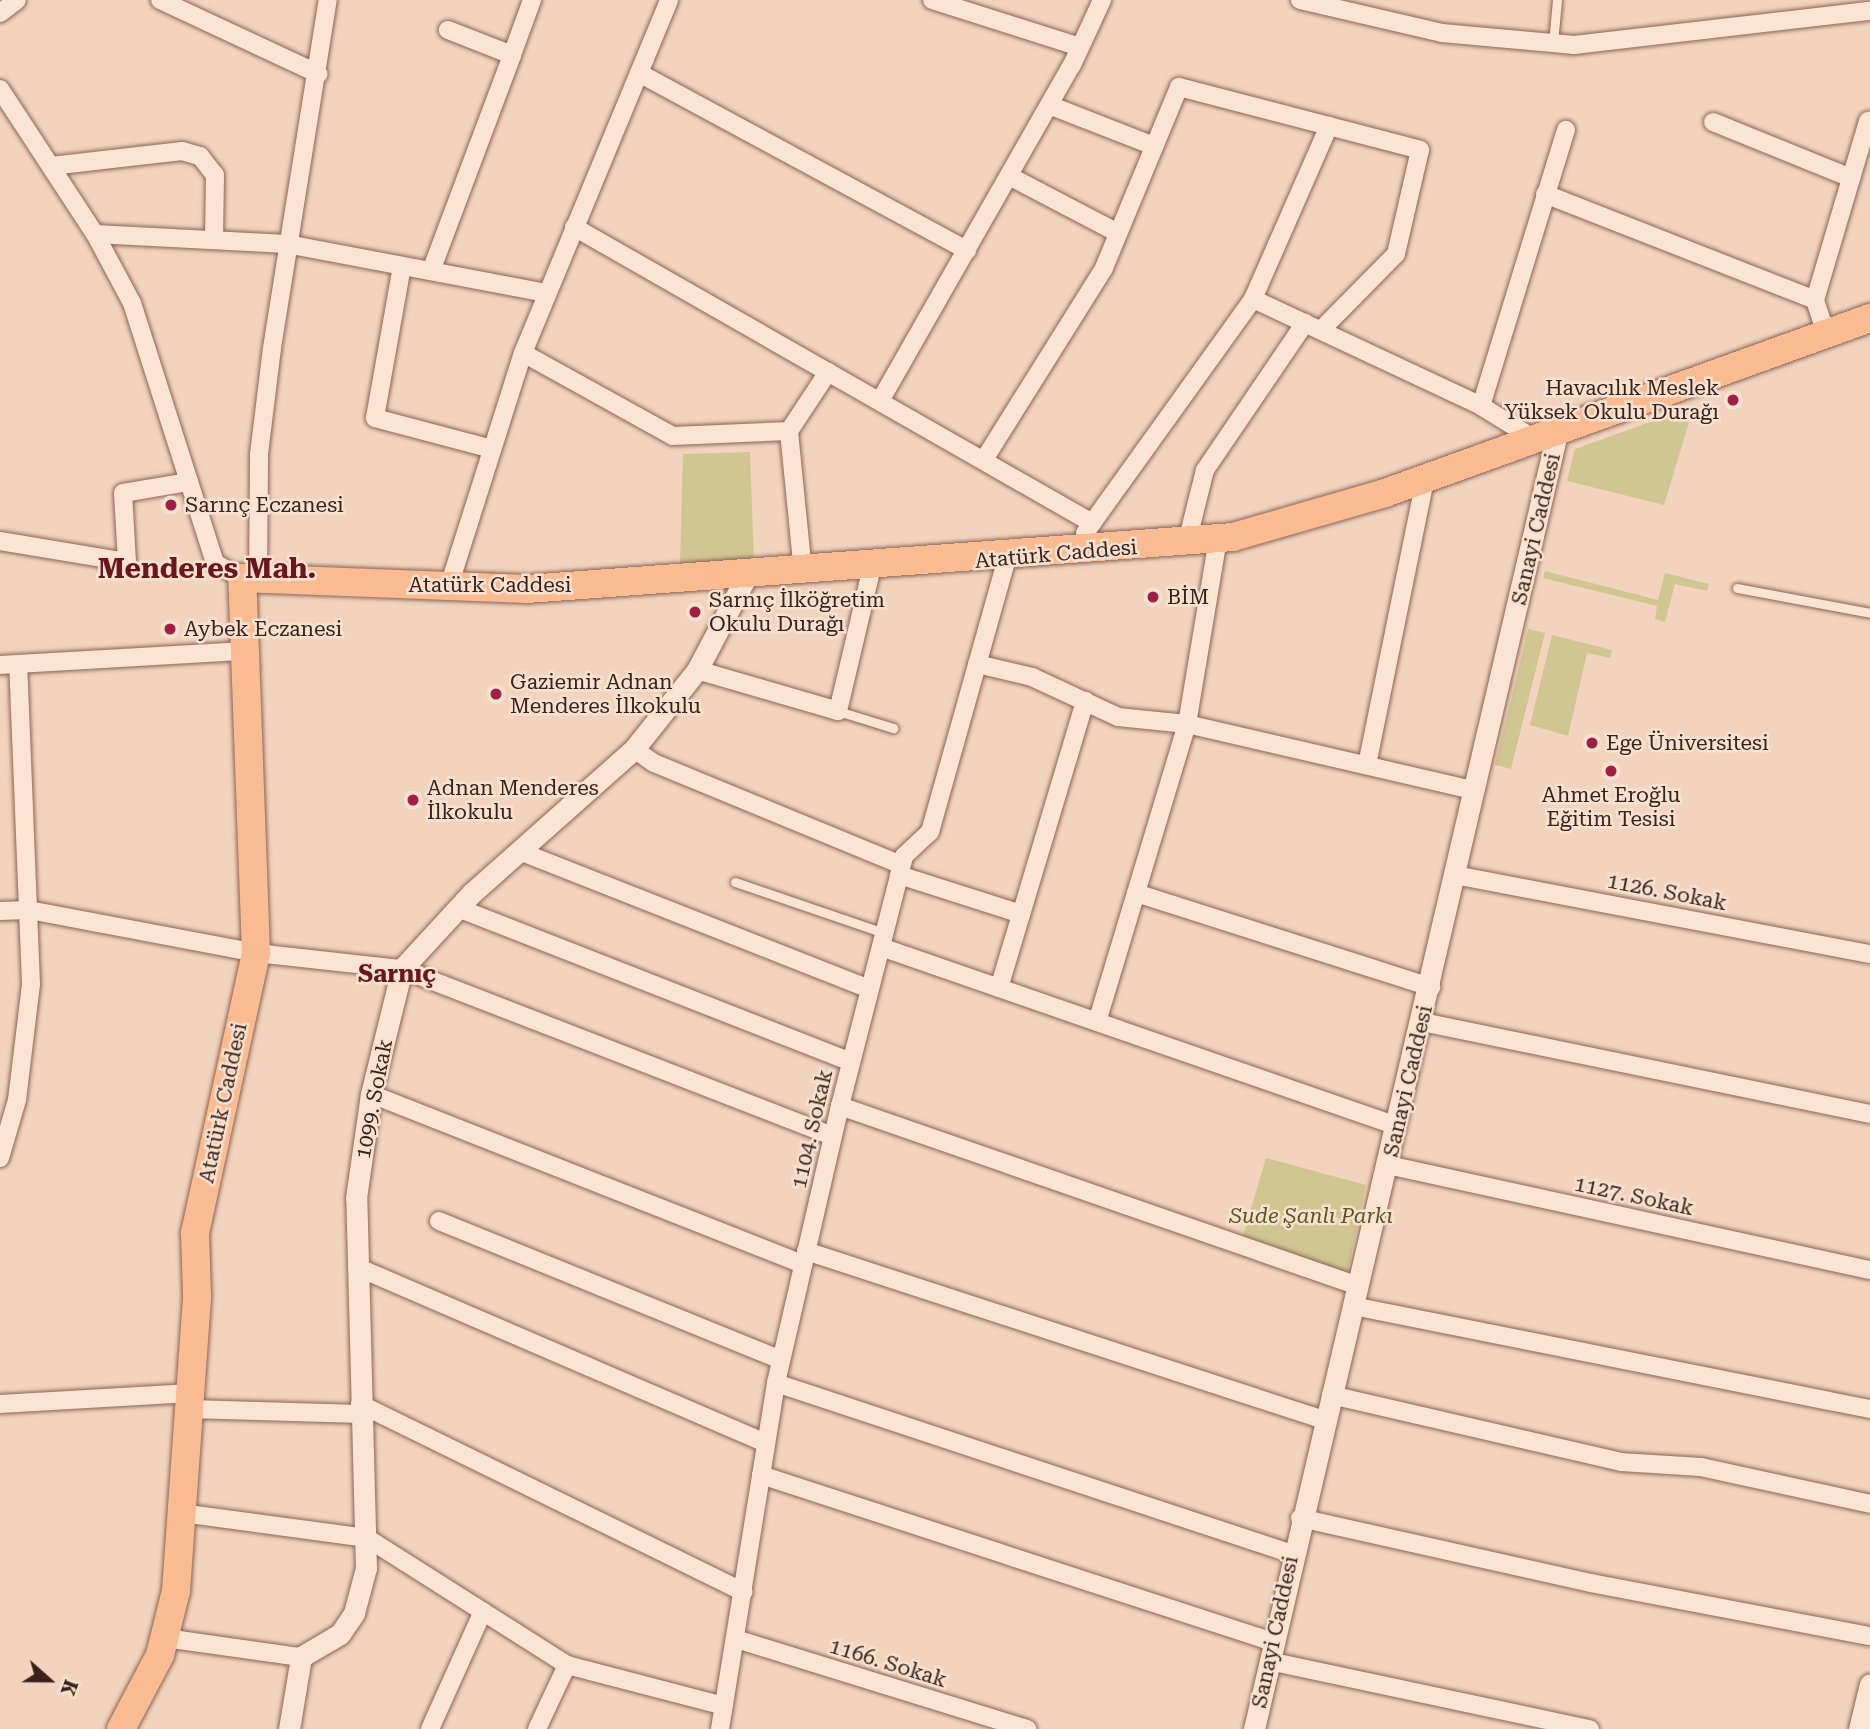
<!DOCTYPE html>
<html>
<head>
<meta charset="utf-8">
<style>
  body { margin:0 }
  #map { position:relative; width:1870px; height:1729px; overflow:hidden; background:#f2d4be; font-family:"Roboto Serif",serif }
  div>[style] { position:absolute }
  [style*='--x'] { left:calc(var(--x)*1px); top:calc(var(--y)*1px); width:calc(var(--w)*1px); rotate:calc(var(--a)*1deg) }
  .green>* { inset:0; background:#d0c692 }
  .roads { filter:drop-shadow(0 0 2px #8c6355) drop-shadow(0 0 2px #8c6355) }
  .service>* { height:9px; margin:-4.5px; padding:0 4.5px; transform-origin:4.5px; border-radius:4.5px; background:#fce4d2 }
  .minor>* { height:18px; margin:-9px; padding:0 9px; transform-origin:9px; border-radius:9px; background:#fce4d2 }
  .tertiary>* { height:21px; margin:-10.5px; padding:0 10.5px; transform-origin:10.5px; border-radius:10.5px; background:#fce4d2 }
  .primary>* { height:28px; margin:-14px; padding:0 14px; transform-origin:14px; border-radius:14px; background:#f9bc92 }
  .dots>* { width:19px; height:19px; translate:-50% -50%; box-sizing:border-box; border:4px solid #f8e1cf; border-radius:50% }
  span { translate:-50% -50%; white-space:nowrap; text-align:center; line-height:1.15; -webkit-text-stroke:5px #f8e1cf; paint-order:stroke }
  .poi-label { font-size:21px; color:#3a221b }
  .right { translate:-100% -50%; text-align:right }
  .left { translate:0 -50%; text-align:left }
  .street-label { font-size:21px; color:#3a221b }
  .park-label { font-size:21px; color:#585720; font-style:italic }
  .quarter-label { font-size:24px; color:#6a171c; font-weight:700 }
  .district-label { font-size:28px; color:#6a171c; font-weight:700 }
  .north { position:absolute; left:14px; top:1645px; width:70px; height:70px; -webkit-text-stroke:5px #f8e1cf; paint-order:stroke; rotate:111deg; font-size:19px; font-weight:700; line-height:28px; text-align:center; color:#3a221b }
  .north::after { content:''; display:block; margin:auto; width:24px; height:32px; background:#3a221b; clip-path:polygon(50% 0,100% 100%,50% 72%,0 100%) }
</style>
</head>
<body>
<div id="map">
  <div class="green">
    <i style="clip-path:polygon(1694px 406px,1664px 505px,1567px 481px,1575px 449px)"></i>
    <i style="clip-path:polygon(750px 452px,754px 562px,680px 564px,683px 454px)"></i>
    <i style="clip-path:polygon(1545px 571px,1658px 600px,1665px 573px,1709px 584px,1707px 591px,1675px 584px,1665px 622px,1655px 619px,1657px 606px,1543px 578px)"></i>
    <i style="clip-path:polygon(1528px 629px,1545px 633px,1511px 769px,1495px 765px)"></i>
    <i style="clip-path:polygon(1552px 635px,1612px 650px,1610px 658px,1587px 653px,1568px 736px,1530px 725px)"></i>
    <i style="clip-path:polygon(1266px 1158px,1366px 1185px,1347px 1275px,1242px 1239px)"></i>
  </div>
  <div class="roads">
    <div class="service">
      <i style="--x:1553;--y:43;--w:43;--a:-84.7"></i>
      <i style="--x:1737;--y:588;--w:135;--a:10.6"></i>
      <i style="--x:838;--y:711;--w:58;--a:17.2"></i>
      <i style="--x:735;--y:882;--w:157;--a:18.9"></i>
    </div>
    <div class="minor">
      <i style="--x:160;--y:0;--w:175;--a:25"></i>
      <i style="--x:932;--y:0;--w:155;--a:17.6"></i>
      <i style="--x:1300;--y:0;--w:146;--a:13.1"></i>
      <i style="--x:1442;--y:33;--w:133;--a:5.2"></i>
      <i style="--x:1574;--y:45;--w:298;--a:-6.6"></i>
      <i style="--x:0;--y:13;--w:21;--a:-37"></i>
      <i style="--x:512;--y:55;--w:59;--a:-70"></i>
      <i style="--x:639;--y:73;--w:373;--a:28.4"></i>
      <i style="--x:0;--y:89;--w:173;--a:56.8"></i>
      <i style="--x:95;--y:234;--w:78;--a:61.8"></i>
      <i style="--x:132;--y:303;--w:273;--a:72.3"></i>
      <i style="--x:215;--y:563;--w:31;--a:29"></i>
      <i style="--x:1049;--y:105;--w:113;--a:21.3"></i>
      <i style="--x:1713;--y:122;--w:149;--a:22.1"></i>
      <i style="--x:51;--y:166;--w:132;--a:-6.5"></i>
      <i style="--x:182;--y:151;--w:19;--a:16"></i>
      <i style="--x:200;--y:156;--w:24;--a:52"></i>
      <i style="--x:215;--y:175;--w:65;--a:90.9"></i>
      <i style="--x:1009;--y:176;--w:123;--a:27.6"></i>
      <i style="--x:1545;--y:194;--w:290;--a:21.4"></i>
      <i style="--x:574;--y:227;--w:597;--a:29.74"></i>
      <i style="--x:95;--y:234;--w:192;--a:3"></i>
      <i style="--x:287;--y:244;--w:265;--a:10.7"></i>
      <i style="--x:402;--y:266;--w:154;--a:100.1"></i>
      <i style="--x:375;--y:418;--w:121;--a:14.8"></i>
      <i style="--x:431;--y:271;--w:231;--a:-69.4"></i>
      <i style="--x:512;--y:55;--w:69;--a:-158.7"></i>
      <i style="--x:1253;--y:299;--w:252;--a:25.1"></i>
      <i style="--x:1481;--y:406;--w:65;--a:31.7"></i>
      <i style="--x:1826;--y:334;--w:36;--a:-108"></i>
      <i style="--x:1815;--y:300;--w:187;--a:-73.5"></i>
      <i style="--x:523;--y:353;--w:171;--a:29"></i>
      <i style="--x:673;--y:436;--w:116;--a:-2.5"></i>
      <i style="--x:880;--y:401;--w:387;--a:-60.3"></i>
      <i style="--x:1072;--y:65;--w:72;--a:-65.2"></i>
      <i style="--x:1481;--y:406;--w:289;--a:-72.9"></i>
      <i style="--x:985;--y:458;--w:224;--a:-57.9"></i>
      <i style="--x:1104;--y:268;--w:196;--a:-67.5"></i>
      <i style="--x:1179;--y:87;--w:249;--a:14.6"></i>
      <i style="--x:1420;--y:150;--w:107;--a:103"></i>
      <i style="--x:1396;--y:254;--w:107;--a:134.6"></i>
      <i style="--x:1085;--y:533;--w:288;--a:-54.3"></i>
      <i style="--x:1253;--y:299;--w:189;--a:-66.3"></i>
      <i style="--x:0;--y:541;--w:129;--a:9.4"></i>
      <i style="--x:127;--y:562;--w:69;--a:-93.3"></i>
      <i style="--x:123;--y:493;--w:67;--a:-9.5"></i>
      <i style="--x:1187;--y:542;--w:74;--a:-76"></i>
      <i style="--x:1205;--y:470;--w:178;--a:-55.8"></i>
      <i style="--x:803;--y:572;--w:142;--a:-95.7"></i>
      <i style="--x:789;--y:431;--w:71;--a:-56.5"></i>
      <i style="--x:258;--y:579;--w:125;--a:-89.5"></i>
      <i style="--x:259;--y:454;--w:107;--a:-83"></i>
      <i style="--x:272;--y:348;--w:352;--a:-80.9"></i>
      <i style="--x:449;--y:586;--w:244;--a:-72.4"></i>
      <i style="--x:523;--y:353;--w:382;--a:-67.5"></i>
      <i style="--x:977;--y:664;--w:57;--a:13.3"></i>
      <i style="--x:1032;--y:677;--w:95;--a:24.9"></i>
      <i style="--x:1118;--y:717;--w:69;--a:5.8"></i>
      <i style="--x:1187;--y:724;--w:294;--a:13"></i>
      <i style="--x:0;--y:665;--w:245;--a:-3.3"></i>
      <i style="--x:697;--y:670;--w:147;--a:16.2"></i>
      <i style="--x:838;--y:711;--w:148;--a:-76.7"></i>
      <i style="--x:634;--y:749;--w:24;--a:35"></i>
      <i style="--x:654;--y:763;--w:267;--a:22.4"></i>
      <i style="--x:1367;--y:765;--w:292;--a:-78.5"></i>
      <i style="--x:519;--y:851;--w:377;--a:21.5"></i>
      <i style="--x:899;--y:875;--w:128;--a:17.7"></i>
      <i style="--x:1455;--y:875;--w:422;--a:10.8"></i>
      <i style="--x:1136;--y:893;--w:310;--a:17.7"></i>
      <i style="--x:458;--y:908;--w:422;--a:21.4"></i>
      <i style="--x:0;--y:911;--w:29;--a:-2"></i>
      <i style="--x:29;--y:910;--w:231;--a:10.7"></i>
      <i style="--x:256;--y:953;--w:147;--a:6.3"></i>
      <i style="--x:402;--y:969;--w:462;--a:21.2"></i>
      <i style="--x:881;--y:947;--w:546;--a:19.13"></i>
      <i style="--x:999;--y:988;--w:300;--a:-73.3"></i>
      <i style="--x:1097;--y:1022;--w:311;--a:-73.2"></i>
      <i style="--x:1187;--y:724;--w:188;--a:-80.5"></i>
      <i style="--x:1422;--y:1022;--w:457;--a:11.6"></i>
      <i style="--x:371;--y:1094;--w:464;--a:21.5"></i>
      <i style="--x:840;--y:1106;--w:548;--a:19.16"></i>
      <i style="--x:0;--y:1158;--w:60;--a:-73.7"></i>
      <i style="--x:17;--y:1100;--w:117;--a:-83.1"></i>
      <i style="--x:31;--y:984;--w:320;--a:-92.3"></i>
      <i style="--x:1388;--y:1165;--w:493;--a:12.3"></i>
      <i style="--x:439;--y:1221;--w:369;--a:22.1"></i>
      <i style="--x:806;--y:1251;--w:545;--a:18.07"></i>
      <i style="--x:357;--y:1267;--w:445;--a:23.3"></i>
      <i style="--x:1353;--y:1306;--w:527;--a:11.27"></i>
      <i style="--x:776;--y:1383;--w:544;--a:18.33"></i>
      <i style="--x:1331;--y:1395;--w:298;--a:13"></i>
      <i style="--x:1621;--y:1462;--w:80;--a:3.6"></i>
      <i style="--x:1701;--y:1467;--w:173;--a:12.3"></i>
      <i style="--x:0;--y:1404;--w:191;--a:-3.3"></i>
      <i style="--x:360;--y:1404;--w:427;--a:26.1"></i>
      <i style="--x:189;--y:1409;--w:172;--a:1.7"></i>
      <i style="--x:761;--y:1475;--w:539;--a:18.06"></i>
      <i style="--x:182;--y:1513;--w:187;--a:7.7"></i>
      <i style="--x:367;--y:1538;--w:237;--a:32.4"></i>
      <i style="--x:567;--y:1665;--w:162;--a:14.6"></i>
      <i style="--x:1300;--y:1518;--w:298;--a:12.6"></i>
      <i style="--x:1591;--y:1583;--w:284;--a:10.8"></i>
      <i style="--x:165;--y:1638;--w:137;--a:8"></i>
      <i style="--x:736;--y:1639;--w:305;--a:17.2"></i>
      <i style="--x:1269;--y:1661;--w:328;--a:12"></i>
      <i style="--x:430;--y:1729;--w:129;--a:-65.8"></i>
      <i style="--x:537;--y:1729;--w:71;--a:-64.9"></i>
      <i style="--x:720;--y:1729;--w:351;--a:-80.8"></i>
      <i style="--x:776;--y:1383;--w:284;--a:-77"></i>
      <i style="--x:840;--y:1106;--w:258;--a:-75.6"></i>
      <i style="--x:904;--y:856;--w:35;--a:-43"></i>
      <i style="--x:930;--y:832;--w:285;--a:-74.3"></i>
    </div>
    <div class="tertiary">
      <i style="--x:289;--y:1729;--w:73;--a:-80.5"></i>
      <i style="--x:301;--y:1657;--w:45;--a:-30.5"></i>
      <i style="--x:340;--y:1634;--w:25;--a:-56"></i>
      <i style="--x:354;--y:1613;--w:47;--a:-75.1"></i>
      <i style="--x:366;--y:1568;--w:370;--a:-91.5"></i>
      <i style="--x:356;--y:1198;--w:105;--a:-81.8"></i>
      <i style="--x:371;--y:1094;--w:129;--a:-76.1"></i>
      <i style="--x:402;--y:969;--w:103;--a:-47.4"></i>
      <i style="--x:472;--y:893;--w:217;--a:-41.6"></i>
      <i style="--x:634;--y:749;--w:101;--a:-51.4"></i>
      <i style="--x:697;--y:670;--w:107;--a:-62.2"></i>
      <i style="--x:1254;--y:1729;--w:1331;--a:-76.84"></i>
      <i style="--x:1859;--y:1729;--w:46;--a:-76.3"></i>
    </div>
    <div class="primary">
      <i style="--x:121;--y:1729;--w:84;--a:-62.2"></i>
      <i style="--x:160;--y:1655;--w:66;--a:-76"></i>
      <i style="--x:176;--y:1591;--w:296;--a:-85.9"></i>
      <i style="--x:197;--y:1296;--w:63;--a:-91.8"></i>
      <i style="--x:195;--y:1233;--w:287;--a:-77.7"></i>
      <i style="--x:256;--y:953;--w:375;--a:-92.1"></i>
      <i style="--x:242;--y:578;--w:285;--a:2.2"></i>
      <i style="--x:527;--y:589;--w:708;--a:-4.21"></i>
      <i style="--x:1233;--y:537;--w:158;--a:-16.1"></i>
      <i style="--x:1385;--y:493;--w:516;--a:-19.84"></i>
    </div>
  </div>
  <div class="dots">
    <i style="left:1733px;top:400px;background:#a02044"></i>
    <i style="left:171px;top:505px;background:#a02044"></i>
    <i style="left:1153px;top:597px;background:#a02044"></i>
    <i style="left:695px;top:612px;background:#a02044"></i>
    <i style="left:170px;top:629px;background:#a02044"></i>
    <i style="left:496px;top:694px;background:#a02044"></i>
    <i style="left:1592px;top:743px;background:#a02044"></i>
    <i style="left:1611px;top:771px;background:#a02044"></i>
    <i style="left:413px;top:800px;background:#a02044"></i>
  </div>
  <div class="poi-label">
    <span class="right" style="left:1719px;top:400px">Havacılık Meslek<br>Yüksek Okulu Durağı</span>
    <span class="left" style="left:185px;top:505px">Sarınç Eczanesi</span>
    <span class="left" style="left:1167px;top:597px">BİM</span>
    <span class="left" style="left:709px;top:612px">Sarnıç İlköğretim<br>Okulu Durağı</span>
    <span class="left" style="left:184px;top:629px">Aybek Eczanesi</span>
    <span class="left" style="left:510px;top:694px">Gaziemir Adnan<br>Menderes İlkokulu</span>
    <span class="left" style="left:1606px;top:743px">Ege Üniversitesi</span>
    <span class="left" style="left:427px;top:800px">Adnan Menderes<br>İlkokulu</span>
    <span style="left:1611px;top:807px">Ahmet Eroğlu<br>Eğitim Tesisi</span>
  </div>
  <div class="street-label">
    <span style="left:1536px;top:529px;rotate:-77deg">Sanayi Caddesi</span>
    <span style="left:1056px;top:554px;rotate:-5deg">Atatürk Caddesi</span>
    <span style="left:490px;top:585px">Atatürk Caddesi</span>
    <span style="left:1667px;top:892px;rotate:11deg">1126. Sokak</span>
    <span style="left:1408px;top:1081px;rotate:-77deg">Sanayi Caddesi</span>
    <span style="left:374px;top:1099px;rotate:-79deg">1099. Sokak</span>
    <span style="left:223px;top:1103px;rotate:-78deg">Atatürk Caddesi</span>
    <span style="left:812px;top:1129px;rotate:-77deg">1104. Sokak</span>
    <span style="left:1634px;top:1196px;rotate:12deg">1127. Sokak</span>
    <span style="left:1275px;top:1632px;rotate:-78deg">Sanayi Caddesi</span>
    <span style="left:888px;top:1663px;rotate:17deg">1166. Sokak</span>
  </div>
  <div class="park-label">
    <span style="left:1311px;top:1216px">Sude Şanlı Parkı</span>
  </div>
  <div class="quarter-label">
    <span style="left:397px;top:975px">Sarnıç</span>
  </div>
  <div class="district-label">
    <span style="left:207px;top:569px">Menderes Mah.</span>
  </div>
  <div class="north">K</div>
</div>
</body>
</html>
